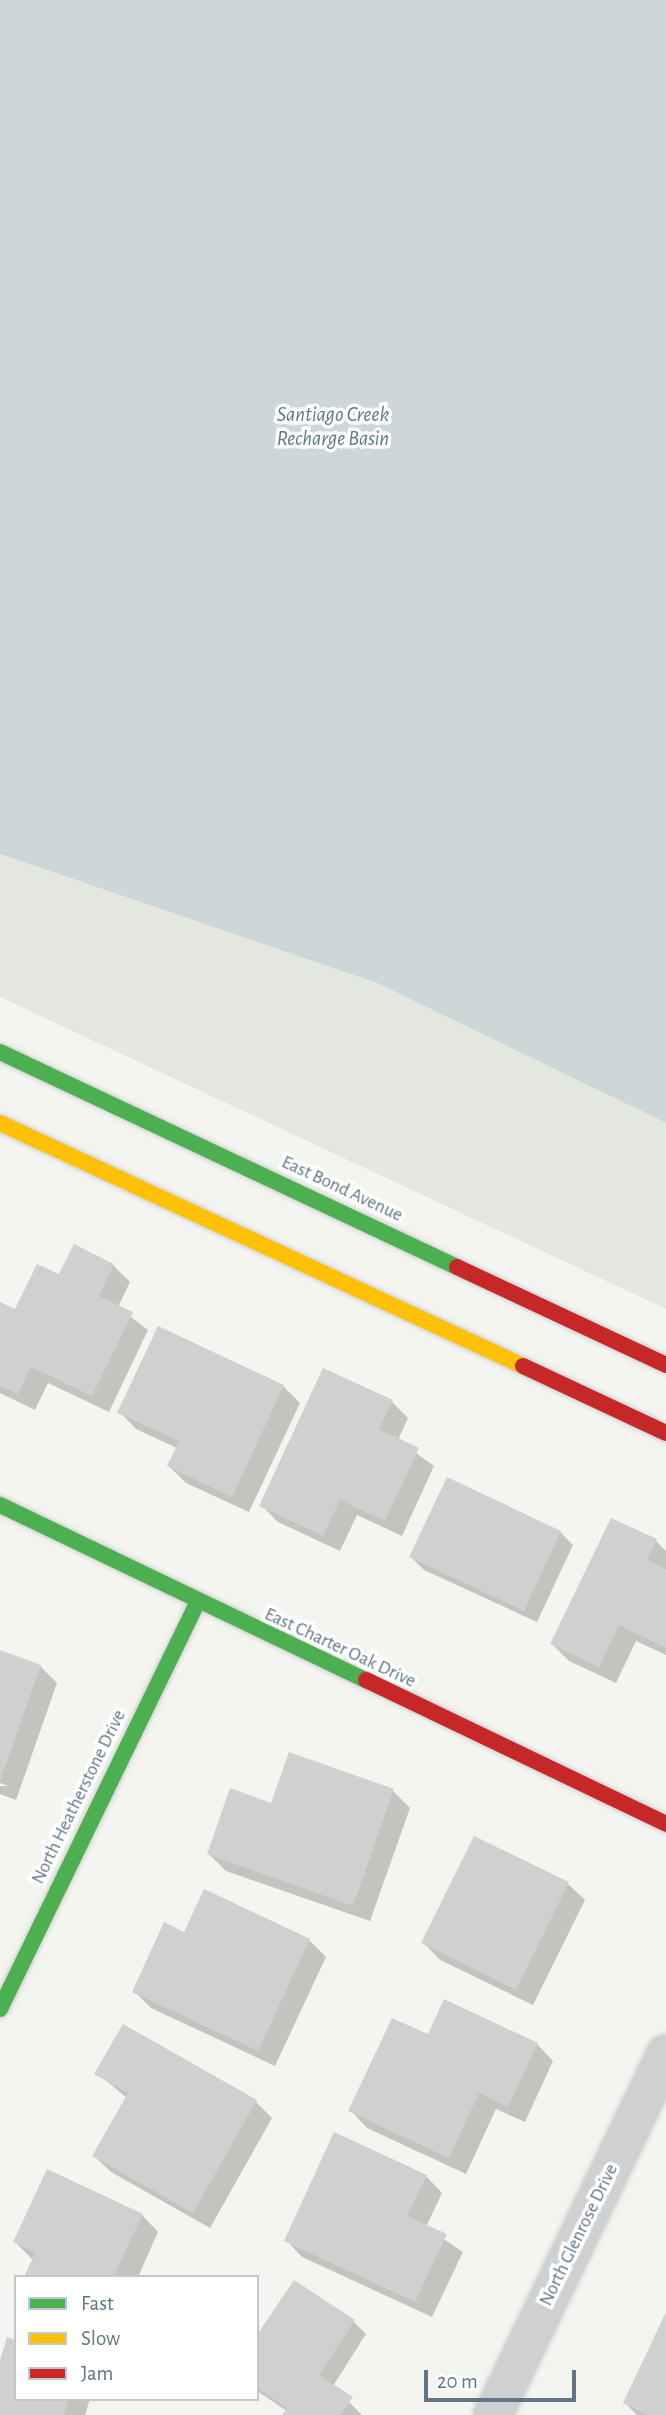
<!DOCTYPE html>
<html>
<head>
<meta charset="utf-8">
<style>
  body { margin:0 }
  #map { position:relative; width:666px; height:2415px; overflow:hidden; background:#f4f4f1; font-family:"Alegreya Sans",sans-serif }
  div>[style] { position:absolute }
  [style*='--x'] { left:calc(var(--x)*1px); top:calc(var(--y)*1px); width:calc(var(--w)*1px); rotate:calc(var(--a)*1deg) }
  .green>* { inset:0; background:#e4e7df }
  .water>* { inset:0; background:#cdd7d8 }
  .shadow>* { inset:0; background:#0003 }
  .building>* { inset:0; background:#cfd0d0 }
  .roads { filter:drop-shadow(0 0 2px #cfd1d1) drop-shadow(0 0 2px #cfd1d1) }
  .street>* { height:38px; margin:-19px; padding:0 19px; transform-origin:19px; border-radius:19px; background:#cfd0d1 }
  .fast>* { height:16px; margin:-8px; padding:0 8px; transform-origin:8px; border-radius:8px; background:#4caf50 }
  .slow>* { height:16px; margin:-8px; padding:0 8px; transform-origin:8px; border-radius:8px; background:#ffc107 }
  .jam>* { height:16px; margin:-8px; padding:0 8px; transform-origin:8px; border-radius:8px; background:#c62828 }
  span { translate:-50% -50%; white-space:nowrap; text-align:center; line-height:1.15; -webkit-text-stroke:7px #fff; paint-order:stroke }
  .street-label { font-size:19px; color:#617684 }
  .water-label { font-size:21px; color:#5c7982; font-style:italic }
  .legend { position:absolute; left:14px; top:2275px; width:245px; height:126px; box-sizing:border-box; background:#fff; border:2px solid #c0c8ce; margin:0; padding:9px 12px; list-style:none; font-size:21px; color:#617684 }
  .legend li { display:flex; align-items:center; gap:14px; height:35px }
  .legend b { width:35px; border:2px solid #c0c8ce }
  .scale { position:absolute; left:424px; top:2370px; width:152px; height:32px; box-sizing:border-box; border:4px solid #617684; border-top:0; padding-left:9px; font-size:21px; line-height:24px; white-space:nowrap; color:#617684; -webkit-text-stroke:5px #fff; paint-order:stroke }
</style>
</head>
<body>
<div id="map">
  <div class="green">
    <i style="clip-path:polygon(0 854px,377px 983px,666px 1123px,666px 1309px,0 997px)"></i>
  </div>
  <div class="water">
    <i style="clip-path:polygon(0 0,666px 0,666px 1123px,377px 983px,0 854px)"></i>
  </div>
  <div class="shadow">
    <i style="clip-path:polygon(113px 1265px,130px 1282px,118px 1307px,148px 1330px,109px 1412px,48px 1383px,35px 1410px,0 1393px,0 1304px,16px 1312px,60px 1277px)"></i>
    <i style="clip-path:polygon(283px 1386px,300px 1403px,249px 1512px,186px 1483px,169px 1466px,177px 1448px,136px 1429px,120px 1412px)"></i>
    <i style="clip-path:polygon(392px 1402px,408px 1418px,398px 1440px,434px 1466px,402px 1536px,357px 1515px,340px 1551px,278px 1522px,261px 1505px)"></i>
    <i style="clip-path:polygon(560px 1532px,573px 1545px,537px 1622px,424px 1570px,411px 1557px)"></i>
    <i style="clip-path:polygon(656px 1541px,666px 1551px,666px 1655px,636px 1641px,616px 1683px,569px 1661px,552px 1644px)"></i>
    <i style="clip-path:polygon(0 1652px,40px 1666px,57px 1683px,16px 1800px,0 1794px,0 1786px,8px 1786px,0 1783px)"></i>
    <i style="clip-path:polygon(393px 1791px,410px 1808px,370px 1921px,226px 1871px,209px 1854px,272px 1805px)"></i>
    <i style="clip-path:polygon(568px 1884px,585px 1900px,533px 2005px,440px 1960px,424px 1943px)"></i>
    <i style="clip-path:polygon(205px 1892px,309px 1940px,326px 1957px,275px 2066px,151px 2008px,134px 1991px,185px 1934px)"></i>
    <i style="clip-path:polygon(429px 2037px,537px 2044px,553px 2061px,525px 2122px,496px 2109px,466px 2174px,367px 2128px,351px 2111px)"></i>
    <i style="clip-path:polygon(97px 2073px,256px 2102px,272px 2118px,210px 2228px,111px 2172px,94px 2156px,127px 2098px)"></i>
    <i style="clip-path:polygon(426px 2176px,442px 2193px,426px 2227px,463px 2252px,432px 2317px,302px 2257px,286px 2240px)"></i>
    <i style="clip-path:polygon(142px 2215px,158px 2232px,138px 2277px,25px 2277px,33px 2260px,15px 2242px)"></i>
    <i style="clip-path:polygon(666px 2316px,666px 2415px,637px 2415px,625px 2403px)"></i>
    <i style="clip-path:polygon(354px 2322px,366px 2334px,333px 2386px,362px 2415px,284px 2415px,287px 2411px,257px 2391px,257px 2339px)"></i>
    <i style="clip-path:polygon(0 2366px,16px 2399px,90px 2399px,85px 2415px,0 2415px)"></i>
  </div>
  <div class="building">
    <i style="clip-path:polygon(74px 1244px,114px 1264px,99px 1296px,133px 1312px,92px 1396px,31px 1367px,18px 1394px,0 1386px,0 1302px,15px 1309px,37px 1264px,59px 1274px)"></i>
    <i style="clip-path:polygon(158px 1326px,284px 1385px,232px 1497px,167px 1466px,179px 1441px,117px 1413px)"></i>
    <i style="clip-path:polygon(323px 1368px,393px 1400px,379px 1429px,419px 1448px,385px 1521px,340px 1500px,323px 1536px,259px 1506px)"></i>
    <i style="clip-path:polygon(447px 1477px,561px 1531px,524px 1611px,409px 1557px)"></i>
    <i style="clip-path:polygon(611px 1518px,657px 1539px,647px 1560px,666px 1569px,666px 1648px,619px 1625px,599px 1668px,550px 1644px)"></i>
    <i style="clip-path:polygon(0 1650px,41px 1665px,0 1781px)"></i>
    <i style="clip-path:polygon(289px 1752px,394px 1789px,353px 1906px,207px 1854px,230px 1788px,271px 1803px)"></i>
    <i style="clip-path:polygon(474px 1836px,569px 1882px,516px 1990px,421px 1943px)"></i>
    <i style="clip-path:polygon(204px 1889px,310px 1939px,258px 2051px,132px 1992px,164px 1922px,184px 1932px)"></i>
    <i style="clip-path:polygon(444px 1999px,538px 2043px,508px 2107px,479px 2093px,449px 2158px,348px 2111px,392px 2018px,428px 2034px)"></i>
    <i style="clip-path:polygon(123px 2024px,257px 2100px,193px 2213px,92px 2156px,128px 2093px,94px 2074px)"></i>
    <i style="clip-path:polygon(334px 2132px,427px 2175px,407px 2216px,447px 2234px,415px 2302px,284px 2241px)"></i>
    <i style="clip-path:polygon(47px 2169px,143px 2214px,113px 2277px,24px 2277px,35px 2253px,13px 2242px)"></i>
    <i style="clip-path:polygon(294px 2280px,355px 2320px,319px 2375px,353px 2397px,341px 2415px,282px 2415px,287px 2408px,257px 2388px,257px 2335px)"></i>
    <i style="clip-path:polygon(666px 2312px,666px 2415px,648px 2415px,623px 2403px)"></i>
    <i style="clip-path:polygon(7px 2337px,16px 2340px,16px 2399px,69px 2399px,64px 2415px,0 2415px,0 2360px)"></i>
  </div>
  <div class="roads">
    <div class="street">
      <i style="--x:493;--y:2415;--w:400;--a:-64.4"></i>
    </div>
    <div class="fast">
      <i style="--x:0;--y:1052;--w:505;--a:25.2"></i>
      <i style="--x:0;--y:1505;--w:406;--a:25.6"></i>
      <i style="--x:0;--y:2009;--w:450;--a:-64.1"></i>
    </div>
    <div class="slow">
      <i style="--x:0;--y:1123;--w:577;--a:24.92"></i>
    </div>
    <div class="jam">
      <i style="--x:457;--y:1267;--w:231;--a:25.1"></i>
      <i style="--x:523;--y:1366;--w:158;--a:25.1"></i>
      <i style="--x:366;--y:1680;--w:333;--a:25.6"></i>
    </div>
  </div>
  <div class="street-label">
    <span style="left:342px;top:1189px;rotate:25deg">East Bond Avenue</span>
    <span style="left:340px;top:1648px;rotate:25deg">East Charter Oak Drive</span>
    <span style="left:79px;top:1797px;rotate:-64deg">North Heatherstone Drive</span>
    <span style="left:579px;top:2235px;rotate:-64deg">North Glenrose Drive</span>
  </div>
  <div class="water-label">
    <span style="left:333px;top:427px">Santiago Creek<br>Recharge Basin</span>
  </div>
  <ul class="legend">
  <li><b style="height:9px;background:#4caf50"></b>Fast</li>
  <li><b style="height:9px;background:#ffc107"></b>Slow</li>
  <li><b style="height:9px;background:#c62828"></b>Jam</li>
  </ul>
  <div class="scale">20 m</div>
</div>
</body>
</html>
